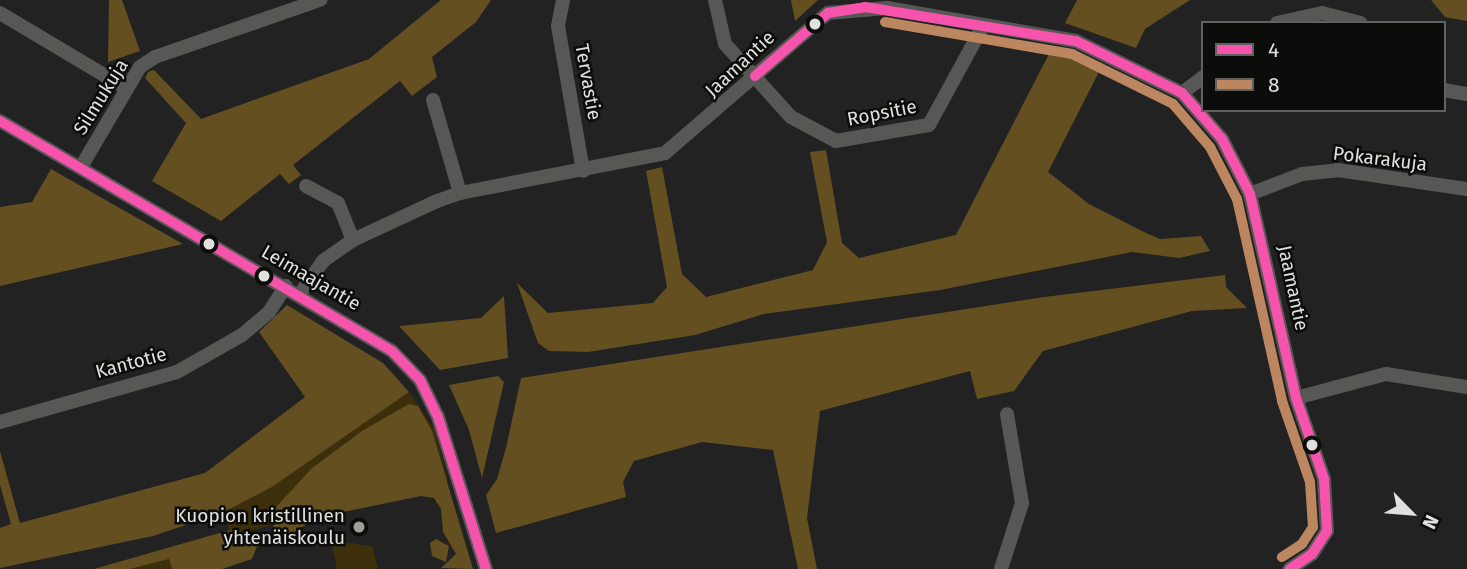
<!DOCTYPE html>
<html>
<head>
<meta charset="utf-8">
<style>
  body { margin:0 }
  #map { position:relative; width:1467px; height:569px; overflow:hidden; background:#222; font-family:"Fira Sans",sans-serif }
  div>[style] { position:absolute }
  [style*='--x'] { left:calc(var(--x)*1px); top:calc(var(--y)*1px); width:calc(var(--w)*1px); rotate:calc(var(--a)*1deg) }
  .green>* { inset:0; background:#3d2f09 }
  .forest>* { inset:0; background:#634f20 }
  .minor>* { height:14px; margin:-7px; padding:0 7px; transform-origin:7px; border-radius:7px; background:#575756 }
  .bus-1>* { height:10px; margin:-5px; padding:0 5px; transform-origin:5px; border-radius:5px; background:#f653ac }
  .bus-2>* { height:10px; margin:-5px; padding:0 5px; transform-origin:5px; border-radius:5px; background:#bb8660 }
  .dots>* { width:19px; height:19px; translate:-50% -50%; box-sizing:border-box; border:4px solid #0c0c0b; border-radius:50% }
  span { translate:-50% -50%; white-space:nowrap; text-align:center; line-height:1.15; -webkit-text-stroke:5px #0c0c0b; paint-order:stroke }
  .street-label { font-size:19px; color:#e0e1df }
  .poi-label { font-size:19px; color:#e0e1df }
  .right { translate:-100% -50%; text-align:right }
  .legend { position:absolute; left:1201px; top:21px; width:245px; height:91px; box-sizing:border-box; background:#0c0c0b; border:2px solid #616160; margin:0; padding:9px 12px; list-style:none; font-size:21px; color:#e0e1df }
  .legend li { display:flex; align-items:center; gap:14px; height:35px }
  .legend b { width:35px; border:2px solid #616160 }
  .north { position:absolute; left:1376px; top:478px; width:70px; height:70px; -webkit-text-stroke:5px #0c0c0b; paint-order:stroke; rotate:115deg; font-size:19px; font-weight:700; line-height:28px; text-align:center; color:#e0e1df }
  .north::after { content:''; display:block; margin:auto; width:24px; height:32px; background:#e0e1df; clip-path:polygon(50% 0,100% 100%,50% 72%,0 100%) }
</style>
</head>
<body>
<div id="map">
  <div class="green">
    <i style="clip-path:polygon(409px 392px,434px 429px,448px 481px,244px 532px,230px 530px,222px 513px,272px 487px)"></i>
    <i style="clip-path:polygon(341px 542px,372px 546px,378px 569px,337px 569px,332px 545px)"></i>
    <i style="clip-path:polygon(169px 559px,172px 569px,130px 569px)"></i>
  </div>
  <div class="forest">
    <i style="clip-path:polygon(109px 0,122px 0,140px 51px,108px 62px)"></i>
    <i style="clip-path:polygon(441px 0,491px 0,476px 22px,432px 57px,437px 77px,412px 96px,400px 81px,293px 165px,301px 175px,289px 184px,280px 174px,221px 221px,152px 181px,186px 123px,145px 78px,148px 72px,154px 70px,201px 119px,369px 59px)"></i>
    <i style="clip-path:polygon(791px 0,818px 0,795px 21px)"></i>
    <i style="clip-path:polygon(1077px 0,1190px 0,1145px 29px,1136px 48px,1065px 23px)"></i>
    <i style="clip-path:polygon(1431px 0,1467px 0,1467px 21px,1445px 17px)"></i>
    <i style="clip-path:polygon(1053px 46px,1103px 64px,1048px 172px,1089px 204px,1146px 233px,1160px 239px,1201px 236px,1210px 251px,1179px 258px,1132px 252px,940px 290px,764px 314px,695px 335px,588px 352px,549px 351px,538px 343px,517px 283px,548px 313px,653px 303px,667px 287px,646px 171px,662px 167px,682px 274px,706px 297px,813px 270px,827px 242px,810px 152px,826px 150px,842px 243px,859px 258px,956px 235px)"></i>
    <i style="clip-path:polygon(51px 169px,183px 244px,0 286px,0 207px,32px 202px)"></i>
    <i style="clip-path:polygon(1225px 275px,1226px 287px,1247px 308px,1192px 311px,1043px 351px,1014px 391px,977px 399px,970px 371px,820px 411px,807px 518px,817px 569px,798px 569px,773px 450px,702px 442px,634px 461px,623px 482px,626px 497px,496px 533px,486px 495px,497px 479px,506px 448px,521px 378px,1044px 297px)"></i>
    <i style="clip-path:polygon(504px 296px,508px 358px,440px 370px,399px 326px,481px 318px)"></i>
    <i style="clip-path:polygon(287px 305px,383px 363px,409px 392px,272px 487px,222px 513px,153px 536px,0 568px,0 528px,11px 524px,0 485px,0 451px,20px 523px,205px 473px,305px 397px,259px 332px)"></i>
    <i style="clip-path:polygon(498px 376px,504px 382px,482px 478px,469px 430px,449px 385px)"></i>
    <i style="clip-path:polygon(409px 404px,418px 406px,432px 431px,473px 569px,441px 568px,456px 554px,443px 532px,441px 509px,434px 498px,421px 496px,319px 517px,289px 535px,273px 529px,277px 506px,312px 468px,362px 431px)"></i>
    <i style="clip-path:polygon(230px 530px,244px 532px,258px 544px,252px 559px,222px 569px,172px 569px,169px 559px,130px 569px,94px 569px)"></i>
    <i style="clip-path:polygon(436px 539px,449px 546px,446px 562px,432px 556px,430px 543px)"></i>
  </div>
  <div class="minor">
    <i style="--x:563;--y:0;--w:26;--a:101"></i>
    <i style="--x:558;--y:26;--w:147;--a:80.2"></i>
    <i style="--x:715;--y:0;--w:45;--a:77.2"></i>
    <i style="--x:725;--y:44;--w:98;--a:47.9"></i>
    <i style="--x:791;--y:117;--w:51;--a:28.1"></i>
    <i style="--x:836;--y:141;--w:94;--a:-9.8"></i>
    <i style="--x:929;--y:125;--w:113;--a:-61.4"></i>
    <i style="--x:0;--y:13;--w:147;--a:30.8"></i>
    <i style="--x:1277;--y:23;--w:46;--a:-12.5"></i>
    <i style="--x:1322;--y:13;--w:40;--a:14.4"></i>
    <i style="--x:1444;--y:90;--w:23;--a:10"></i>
    <i style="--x:1182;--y:93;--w:26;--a:-37"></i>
    <i style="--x:433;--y:100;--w:97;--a:73.8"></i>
    <i style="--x:0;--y:121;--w:454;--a:30.4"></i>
    <i style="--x:392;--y:351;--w:40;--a:46"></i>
    <i style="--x:420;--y:380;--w:41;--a:64.1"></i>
    <i style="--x:438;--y:417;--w:159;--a:72.5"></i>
    <i style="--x:81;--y:167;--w:116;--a:-59.5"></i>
    <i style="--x:140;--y:67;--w:18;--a:-34"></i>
    <i style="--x:155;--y:57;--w:175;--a:-19.1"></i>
    <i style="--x:306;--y:186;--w:36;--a:28"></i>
    <i style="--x:338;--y:203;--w:40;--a:68"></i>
    <i style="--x:1250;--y:194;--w:56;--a:-21"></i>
    <i style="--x:1302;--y:174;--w:36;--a:-6"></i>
    <i style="--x:1338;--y:170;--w:130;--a:8.4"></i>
    <i style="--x:300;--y:294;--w:40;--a:-55.1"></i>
    <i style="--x:323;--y:261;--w:37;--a:-35"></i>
    <i style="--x:353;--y:240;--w:93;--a:-24.9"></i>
    <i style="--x:437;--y:201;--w:24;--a:-19"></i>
    <i style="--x:460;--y:193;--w:209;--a:-11"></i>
    <i style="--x:665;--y:153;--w:215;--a:-40.7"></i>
    <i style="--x:828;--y:13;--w:59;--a:-4.8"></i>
    <i style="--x:887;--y:8;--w:192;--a:9.9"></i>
    <i style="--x:1076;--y:41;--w:118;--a:26.1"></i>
    <i style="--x:1182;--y:93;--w:61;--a:49"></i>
    <i style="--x:1222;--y:139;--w:62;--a:63"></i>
    <i style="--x:1250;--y:194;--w:209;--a:77.3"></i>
    <i style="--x:1296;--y:398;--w:86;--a:70.9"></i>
    <i style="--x:1324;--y:479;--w:52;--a:86.7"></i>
    <i style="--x:1327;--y:531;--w:27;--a:123"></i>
    <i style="--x:1312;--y:554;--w:27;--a:146"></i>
    <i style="--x:1296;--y:398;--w:93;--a:-14.9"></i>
    <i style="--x:1386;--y:374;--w:82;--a:9.1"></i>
    <i style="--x:0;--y:422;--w:184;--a:-15.8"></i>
    <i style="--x:177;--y:372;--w:75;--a:-29.6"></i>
    <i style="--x:242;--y:335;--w:35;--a:-40"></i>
    <i style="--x:269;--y:312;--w:31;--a:-57"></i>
    <i style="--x:1001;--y:569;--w:69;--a:-72.3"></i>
    <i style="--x:1022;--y:503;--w:90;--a:-99.6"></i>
  </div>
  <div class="bus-1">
    <i style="--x:755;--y:76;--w:96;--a:-40.8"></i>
    <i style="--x:828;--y:13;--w:37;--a:-9"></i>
    <i style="--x:865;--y:7;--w:214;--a:9.2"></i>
    <i style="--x:1076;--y:41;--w:118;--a:26.1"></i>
    <i style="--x:1182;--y:93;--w:61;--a:49"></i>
    <i style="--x:1222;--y:139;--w:62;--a:63"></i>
    <i style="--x:1250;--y:194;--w:209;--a:77.3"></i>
    <i style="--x:1296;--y:398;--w:86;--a:70.9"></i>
    <i style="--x:1324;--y:479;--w:52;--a:86.7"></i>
    <i style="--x:1327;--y:531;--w:27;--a:123"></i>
    <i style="--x:1312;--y:554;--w:27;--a:146"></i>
    <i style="--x:0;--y:121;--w:454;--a:30.4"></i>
    <i style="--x:392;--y:351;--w:40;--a:46"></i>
    <i style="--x:420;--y:380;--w:41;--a:64.1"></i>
    <i style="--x:438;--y:417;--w:159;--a:72.5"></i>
  </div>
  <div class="bus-2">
    <i style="--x:885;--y:22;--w:190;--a:9.7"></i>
    <i style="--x:1072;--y:54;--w:113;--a:26.3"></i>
    <i style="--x:1173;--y:104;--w:57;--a:49.3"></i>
    <i style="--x:1210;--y:147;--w:59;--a:62.6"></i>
    <i style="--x:1237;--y:199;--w:207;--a:77.4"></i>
    <i style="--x:1282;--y:401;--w:86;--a:70.9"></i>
    <i style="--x:1310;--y:482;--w:45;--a:86.2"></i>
    <i style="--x:1313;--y:527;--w:20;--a:123"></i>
    <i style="--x:1302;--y:544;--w:24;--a:147"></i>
  </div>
  <div class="dots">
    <i style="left:815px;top:24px;background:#e0e1df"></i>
    <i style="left:209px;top:244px;background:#e0e1df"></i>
    <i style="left:264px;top:276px;background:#e0e1df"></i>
    <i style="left:1312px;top:445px;background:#e0e1df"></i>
    <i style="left:359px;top:527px;background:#9e9e9d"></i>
  </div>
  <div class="street-label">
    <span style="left:740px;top:64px;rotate:-43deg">Jaamantie</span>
    <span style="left:588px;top:82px;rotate:80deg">Tervastie</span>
    <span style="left:101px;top:97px;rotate:-58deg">Silmukuja</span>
    <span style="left:882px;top:113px;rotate:-11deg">Ropsitie</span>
    <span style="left:1380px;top:159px;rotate:7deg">Pokarakuja</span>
    <span style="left:311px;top:278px;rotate:30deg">Leimaajantie</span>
    <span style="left:1293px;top:288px;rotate:78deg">Jaamantie</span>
    <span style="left:131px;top:363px;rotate:-15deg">Kantotie</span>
  </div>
  <div class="poi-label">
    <span class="right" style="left:345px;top:527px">Kuopion kristillinen<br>yhtenäiskoulu</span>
  </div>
  <ul class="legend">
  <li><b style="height:9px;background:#f653ac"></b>4</li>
  <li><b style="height:9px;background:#bb8660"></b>8</li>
  </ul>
  <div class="north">N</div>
</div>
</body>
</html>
